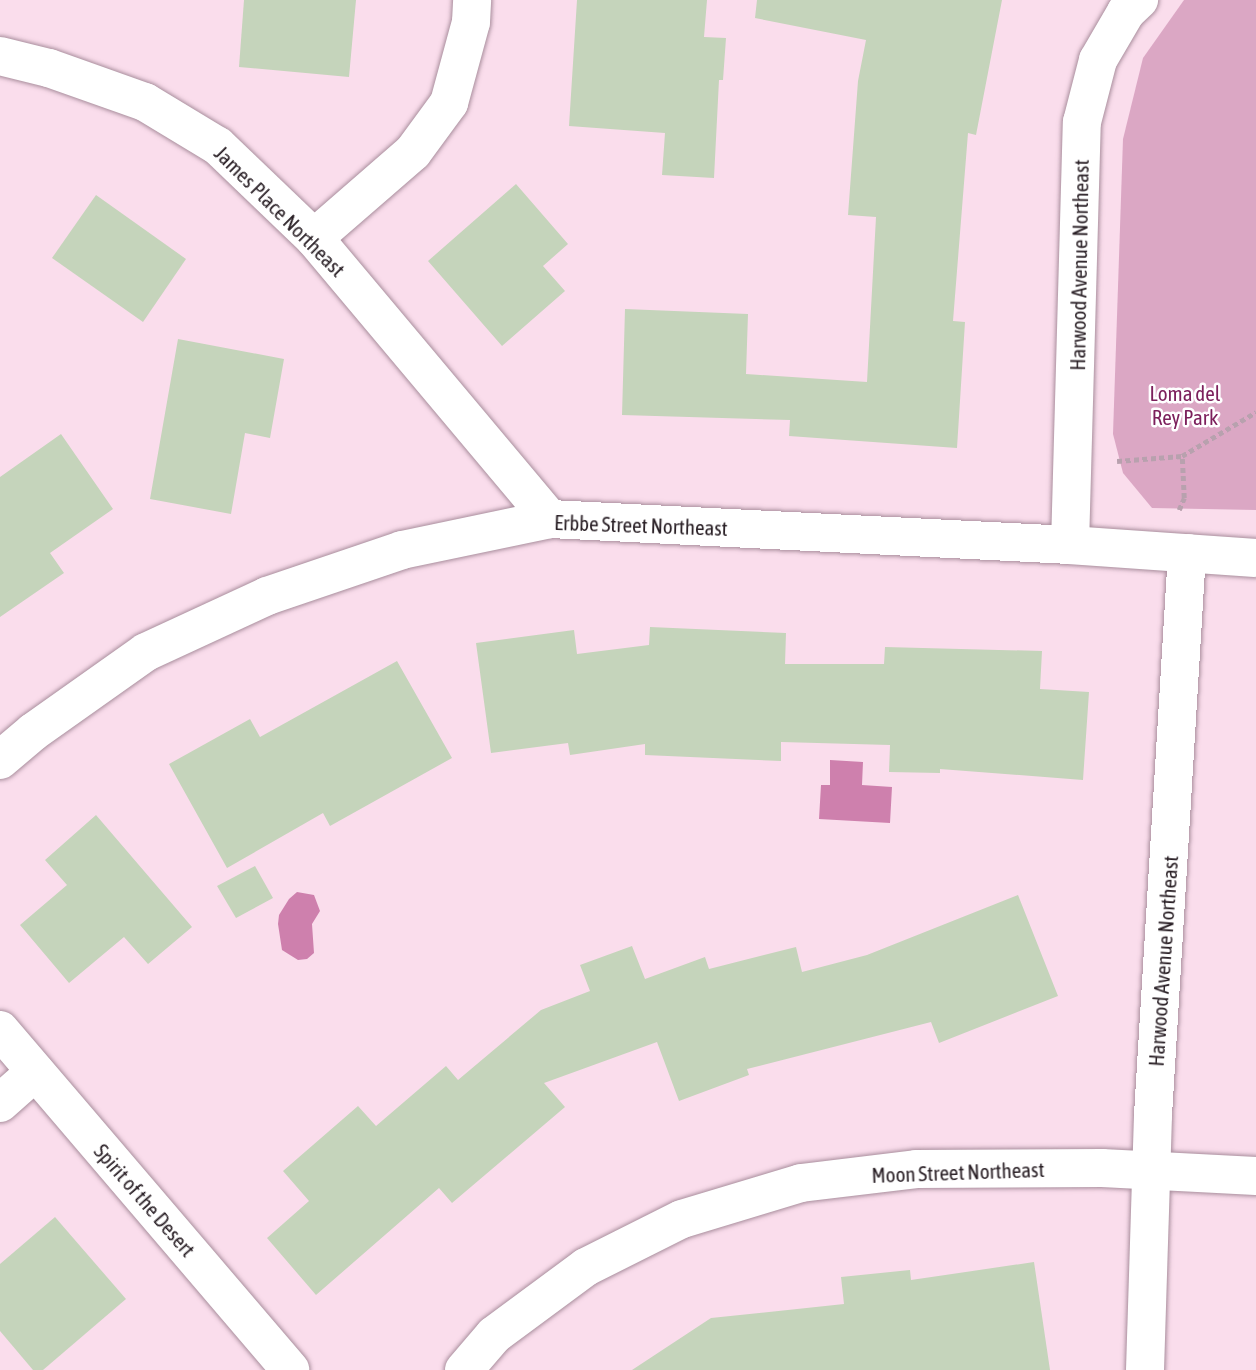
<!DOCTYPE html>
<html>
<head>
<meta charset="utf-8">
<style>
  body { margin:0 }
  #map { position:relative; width:1256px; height:1370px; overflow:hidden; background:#faddec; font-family:"Asap Condensed",sans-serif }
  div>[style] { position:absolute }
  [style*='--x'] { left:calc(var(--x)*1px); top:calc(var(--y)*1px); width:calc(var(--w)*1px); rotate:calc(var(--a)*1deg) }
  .green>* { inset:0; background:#dba7c4 }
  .water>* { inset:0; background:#ce80ad }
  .building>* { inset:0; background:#c5d4bb }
  .path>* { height:4.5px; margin-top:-2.25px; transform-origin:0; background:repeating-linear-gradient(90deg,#b8a1ae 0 5px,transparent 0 8.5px) }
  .roads { filter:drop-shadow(0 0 2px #a98e9d) drop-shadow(0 0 2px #a98e9d) }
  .street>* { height:38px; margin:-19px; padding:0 19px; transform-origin:19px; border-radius:19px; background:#fff }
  span { translate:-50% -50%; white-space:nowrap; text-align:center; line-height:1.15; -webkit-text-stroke:5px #fff; paint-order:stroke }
  .street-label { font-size:21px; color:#281e24 }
  .park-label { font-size:21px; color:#7c205c }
</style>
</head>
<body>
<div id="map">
  <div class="green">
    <i style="clip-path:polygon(1184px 0,1256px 0,1256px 510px,1152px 508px,1123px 473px,1113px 434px,1123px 139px,1143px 58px)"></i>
  </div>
  <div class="water">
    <i style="clip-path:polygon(830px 760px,863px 762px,862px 785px,892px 787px,890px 823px,819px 819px,821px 785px,830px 785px)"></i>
    <i style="clip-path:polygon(297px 892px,314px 895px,320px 911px,312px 924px,314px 953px,307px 959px,298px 960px,282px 950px,278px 924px,279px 915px,289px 899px)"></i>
  </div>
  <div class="building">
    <i style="clip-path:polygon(244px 0,356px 0,349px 77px,239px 67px)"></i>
    <i style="clip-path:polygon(577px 0,707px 0,704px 37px,726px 38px,723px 80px,719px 80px,714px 178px,662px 175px,665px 133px,569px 126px)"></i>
    <i style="clip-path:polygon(757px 0,1002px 0,976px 135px,968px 133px,953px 321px,965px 322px,957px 448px,789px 436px,790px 420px,622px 415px,625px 309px,748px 314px,746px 374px,867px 382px,876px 217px,848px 215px,858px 81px,866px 40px,755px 18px)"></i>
    <i style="clip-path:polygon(516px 184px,568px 244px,543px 266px,565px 291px,502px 346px,428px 261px)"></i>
    <i style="clip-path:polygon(96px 195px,186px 259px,143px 322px,52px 258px)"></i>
    <i style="clip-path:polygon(178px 339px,284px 359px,270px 438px,245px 433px,231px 514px,150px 499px)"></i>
    <i style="clip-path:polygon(61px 434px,113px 509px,50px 553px,64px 573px,0 617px,0 477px)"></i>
    <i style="clip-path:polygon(650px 627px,786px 633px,785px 664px,884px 664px,885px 647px,1042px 651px,1040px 689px,1089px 692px,1083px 780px,940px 769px,940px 773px,889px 772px,890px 745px,781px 742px,781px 761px,645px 755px,645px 744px,570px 755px,568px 743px,491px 753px,476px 643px,574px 630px,577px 654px,649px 645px)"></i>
    <i style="clip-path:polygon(397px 661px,452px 758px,330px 826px,323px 813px,227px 868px,169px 764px,250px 719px,260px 737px)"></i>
    <i style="clip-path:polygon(96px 815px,192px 927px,148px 964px,124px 937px,69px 983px,20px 925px,67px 885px,45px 860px)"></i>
    <i style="clip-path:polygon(255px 866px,273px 898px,236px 918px,217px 886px)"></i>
    <i style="clip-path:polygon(1018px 895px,1058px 996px,939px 1043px,931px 1022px,747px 1069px,749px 1075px,679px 1101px,657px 1042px,544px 1083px,565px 1107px,452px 1203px,439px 1188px,316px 1295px,267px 1238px,309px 1201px,283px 1171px,358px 1106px,376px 1126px,446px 1066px,458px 1080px,541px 1010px,590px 991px,580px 965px,632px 946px,645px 979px,705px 957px,709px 969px,796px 947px,802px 972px,867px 955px)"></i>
    <i style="clip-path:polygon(55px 1217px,126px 1299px,43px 1370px,33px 1370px,0 1331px,0 1264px)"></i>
    <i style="clip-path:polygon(1034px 1262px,1050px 1370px,632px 1370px,711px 1318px,844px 1304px,841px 1277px,910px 1270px,911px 1280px)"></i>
  </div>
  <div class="path">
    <i style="--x:1117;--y:461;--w:65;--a:-4.4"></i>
    <i style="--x:1182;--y:456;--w:86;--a:-30.7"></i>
    <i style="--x:1179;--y:510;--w:13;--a:-67"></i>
    <i style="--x:1184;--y:498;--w:42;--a:-92.7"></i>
  </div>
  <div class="roads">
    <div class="street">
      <i style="--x:0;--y:56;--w:50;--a:13.8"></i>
      <i style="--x:49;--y:68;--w:102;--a:19.5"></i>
      <i style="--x:145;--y:102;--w:85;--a:31.1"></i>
      <i style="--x:218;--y:146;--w:133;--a:43.8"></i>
      <i style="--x:314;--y:238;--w:367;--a:50"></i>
      <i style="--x:314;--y:238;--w:131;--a:-41"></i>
      <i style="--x:413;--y:152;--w:61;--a:-53.7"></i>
      <i style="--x:449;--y:103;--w:84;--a:-74.8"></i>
      <i style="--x:471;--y:22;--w:22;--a:-87"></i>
      <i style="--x:1070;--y:545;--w:423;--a:-88.4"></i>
      <i style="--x:1082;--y:122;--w:64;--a:-75.5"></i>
      <i style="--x:1098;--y:60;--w:56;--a:-59.7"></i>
      <i style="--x:1126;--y:12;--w:18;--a:-43"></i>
      <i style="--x:0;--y:760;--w:43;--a:-40.3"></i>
      <i style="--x:33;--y:732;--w:138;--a:-35.3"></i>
      <i style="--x:146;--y:652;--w:133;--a:-24.8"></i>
      <i style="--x:267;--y:596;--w:143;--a:-18.8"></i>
      <i style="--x:402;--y:550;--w:151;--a:-11.8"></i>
      <i style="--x:550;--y:519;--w:521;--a:2.86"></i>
      <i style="--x:1070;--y:545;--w:186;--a:4"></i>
      <i style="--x:0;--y:1030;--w:447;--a:49.5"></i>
      <i style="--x:0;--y:1103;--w:47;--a:-41.5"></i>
      <i style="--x:464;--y:1370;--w:46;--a:-49.4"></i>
      <i style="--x:494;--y:1335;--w:114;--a:-36.5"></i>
      <i style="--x:586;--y:1267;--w:107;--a:-26.6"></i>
      <i style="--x:682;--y:1219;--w:124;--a:-16.8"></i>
      <i style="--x:801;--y:1183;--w:116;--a:-6.9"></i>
      <i style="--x:916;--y:1169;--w:186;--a:-0.3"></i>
      <i style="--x:1102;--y:1168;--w:154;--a:3"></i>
      <i style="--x:1145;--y:1370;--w:255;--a:-88.2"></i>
      <i style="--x:1153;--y:1115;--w:563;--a:-86.54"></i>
    </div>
  </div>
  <div class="street-label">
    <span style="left:280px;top:211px;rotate:45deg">James Place Northeast</span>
    <span style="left:1079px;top:265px;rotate:-89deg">Harwood Avenue Northeast</span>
    <span style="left:641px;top:525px;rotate:2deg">Erbbe Street Northeast</span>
    <span style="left:1163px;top:961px;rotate:-86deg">Harwood Avenue Northeast</span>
    <span style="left:958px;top:1172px;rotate:-2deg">Moon Street Northeast</span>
    <span style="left:145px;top:1200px;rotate:49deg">Spirit of the Desert</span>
  </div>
  <div class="park-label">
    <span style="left:1185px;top:405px">Loma del<br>Rey Park</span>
  </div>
</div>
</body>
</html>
